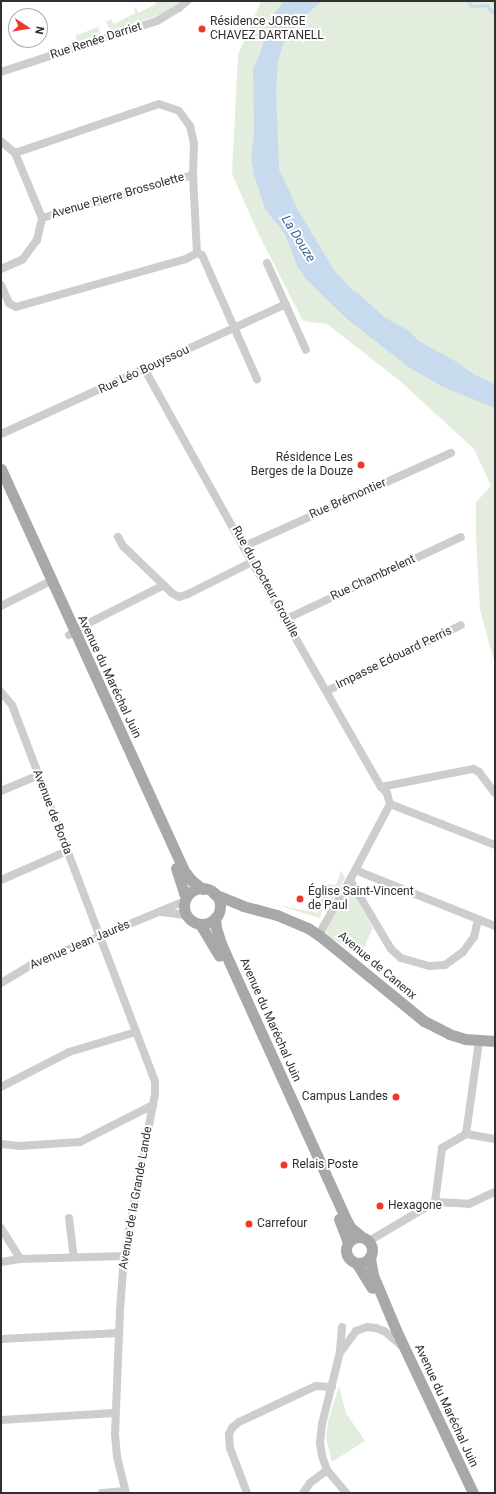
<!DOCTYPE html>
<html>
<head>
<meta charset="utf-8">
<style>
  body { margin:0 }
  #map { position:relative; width:496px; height:1494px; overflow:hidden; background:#fff; font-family:Roboto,sans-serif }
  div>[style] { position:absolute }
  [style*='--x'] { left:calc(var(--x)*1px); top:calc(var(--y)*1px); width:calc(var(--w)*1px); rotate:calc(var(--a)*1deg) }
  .green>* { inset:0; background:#e3eddd }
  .water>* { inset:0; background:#c8daee }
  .stream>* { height:2.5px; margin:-1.25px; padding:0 1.25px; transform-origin:1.25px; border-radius:1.25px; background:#c8daee }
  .minor>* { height:8px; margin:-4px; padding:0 4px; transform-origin:4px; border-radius:4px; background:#cdcdcd }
  .major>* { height:11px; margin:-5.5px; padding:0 5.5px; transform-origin:5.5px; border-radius:5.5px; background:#a8a8a8 }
  .major>.ring { margin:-5.5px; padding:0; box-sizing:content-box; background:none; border:11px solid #a8a8a8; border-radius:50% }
  .dots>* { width:11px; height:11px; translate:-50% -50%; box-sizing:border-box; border:2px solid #fff; border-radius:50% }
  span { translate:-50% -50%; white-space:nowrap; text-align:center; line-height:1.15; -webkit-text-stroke:4px #fff; paint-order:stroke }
  .poi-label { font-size:12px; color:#303030 }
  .left { translate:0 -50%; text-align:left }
  .right { translate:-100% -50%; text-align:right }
  .street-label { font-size:12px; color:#303030 }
  .water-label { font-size:13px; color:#386497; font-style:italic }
  .frame { position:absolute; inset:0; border:2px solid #303030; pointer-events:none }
  .north { position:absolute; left:8px; top:8px; width:40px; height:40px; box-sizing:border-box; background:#fff; border:1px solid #acacac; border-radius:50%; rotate:102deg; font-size:11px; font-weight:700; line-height:16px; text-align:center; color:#303030 }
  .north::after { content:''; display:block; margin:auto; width:14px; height:18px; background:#ef3829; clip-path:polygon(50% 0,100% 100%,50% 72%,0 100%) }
</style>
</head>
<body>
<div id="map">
  <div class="green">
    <i style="clip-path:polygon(156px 1px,181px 1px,162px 14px,111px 31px,107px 24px,106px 22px,111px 19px,114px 24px,135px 13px,134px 8px,136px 7px,138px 13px,156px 4px)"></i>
    <i style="clip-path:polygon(261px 1px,495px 1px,495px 665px,480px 610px,476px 537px,476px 502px,491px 486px,474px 449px,400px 381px,327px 324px,303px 321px,259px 235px,232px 174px,238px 55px)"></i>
    <i style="clip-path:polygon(98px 27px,101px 35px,78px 42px,75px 36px)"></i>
    <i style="clip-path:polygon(341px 870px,345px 878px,332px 901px,325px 900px,320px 918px,277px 905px,318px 913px,322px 893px,325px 894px,327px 884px,336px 885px)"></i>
    <i style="clip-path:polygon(352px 891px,373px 928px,360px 956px,328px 936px,326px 930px,348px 892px)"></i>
    <i style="clip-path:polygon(339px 1386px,346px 1413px,365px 1441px,332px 1462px,326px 1438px,328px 1421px)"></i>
  </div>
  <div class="water">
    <i style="clip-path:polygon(284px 1px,322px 1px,299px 21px,286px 37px,278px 60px,276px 91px,279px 169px,298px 210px,334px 270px,353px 291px,359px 294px,384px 317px,409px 331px,419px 341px,455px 361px,475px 375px,495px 384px,495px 408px,443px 387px,410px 368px,347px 319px,306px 279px,297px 266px,285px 234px,265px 209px,254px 175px,251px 157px,254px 132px,253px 68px,259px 56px,273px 15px)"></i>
  </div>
  <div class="stream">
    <i style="--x:468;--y:1;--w:6;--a:51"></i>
    <i style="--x:472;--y:6;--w:15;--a:-4"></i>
    <i style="--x:487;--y:5;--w:7;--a:56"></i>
    <i style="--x:491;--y:11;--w:4;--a:14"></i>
  </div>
  <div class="minor">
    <i style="--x:1;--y:72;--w:164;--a:-18.1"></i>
    <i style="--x:157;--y:21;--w:26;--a:-31"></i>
    <i style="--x:179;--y:8;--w:11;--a:-41"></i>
    <i style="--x:1;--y:141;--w:18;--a:41"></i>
    <i style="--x:15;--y:153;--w:152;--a:-18.8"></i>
    <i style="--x:159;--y:104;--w:21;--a:19"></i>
    <i style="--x:179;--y:111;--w:19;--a:54"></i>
    <i style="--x:190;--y:126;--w:17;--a:77"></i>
    <i style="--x:194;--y:143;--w:32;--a:92"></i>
    <i style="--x:193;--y:175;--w:78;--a:87.1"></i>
    <i style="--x:197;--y:253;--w:5;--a:22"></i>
    <i style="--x:202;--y:255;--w:136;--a:66.1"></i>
    <i style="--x:15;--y:153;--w:70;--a:67.4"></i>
    <i style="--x:42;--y:218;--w:157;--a:-15.9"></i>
    <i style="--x:267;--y:263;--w:95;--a:65.9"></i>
    <i style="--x:1;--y:269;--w:24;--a:-24"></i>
    <i style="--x:23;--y:259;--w:24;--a:-54"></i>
    <i style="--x:37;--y:240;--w:23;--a:-77"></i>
    <i style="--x:1;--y:285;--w:20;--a:66"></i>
    <i style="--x:9;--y:303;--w:8;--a:30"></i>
    <i style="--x:16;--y:307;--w:177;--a:-15.8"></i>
    <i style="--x:186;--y:259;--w:13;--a:-29"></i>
    <i style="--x:145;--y:370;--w:220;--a:60.9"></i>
    <i style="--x:252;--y:562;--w:259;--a:60.2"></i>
    <i style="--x:381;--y:787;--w:8;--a:45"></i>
    <i style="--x:387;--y:793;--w:11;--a:75"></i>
    <i style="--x:390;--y:804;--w:84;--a:117.8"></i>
    <i style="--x:351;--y:878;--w:59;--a:119.6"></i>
    <i style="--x:322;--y:929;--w:7;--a:106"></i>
    <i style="--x:1;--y:434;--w:313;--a:-24.5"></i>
    <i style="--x:118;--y:537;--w:10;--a:61"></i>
    <i style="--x:123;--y:546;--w:68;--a:43.8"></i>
    <i style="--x:172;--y:593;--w:8;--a:30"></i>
    <i style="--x:179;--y:597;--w:9;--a:-18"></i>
    <i style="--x:188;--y:594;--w:72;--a:-26.6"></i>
    <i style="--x:245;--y:546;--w:226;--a:-24.3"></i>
    <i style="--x:1;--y:606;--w:56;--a:-26.6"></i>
    <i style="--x:286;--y:619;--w:193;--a:-25.1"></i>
    <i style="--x:69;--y:635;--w:12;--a:-35"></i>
    <i style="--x:79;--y:628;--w:95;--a:-26.8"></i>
    <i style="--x:327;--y:691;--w:149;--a:-26.2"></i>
    <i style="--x:1;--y:692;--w:17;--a:50"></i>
    <i style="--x:12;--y:705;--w:403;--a:69.2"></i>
    <i style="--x:155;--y:1082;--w:12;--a:90"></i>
    <i style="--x:155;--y:1094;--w:165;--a:100.8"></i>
    <i style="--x:124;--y:1256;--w:54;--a:94.2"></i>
    <i style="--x:120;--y:1310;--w:124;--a:92.3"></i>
    <i style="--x:115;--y:1434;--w:23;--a:85"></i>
    <i style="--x:117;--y:1457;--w:37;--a:76"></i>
    <i style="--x:381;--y:787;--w:94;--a:-11.1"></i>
    <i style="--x:473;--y:769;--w:7;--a:27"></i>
    <i style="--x:479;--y:772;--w:26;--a:53"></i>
    <i style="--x:1;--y:791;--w:41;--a:-22.8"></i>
    <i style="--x:390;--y:804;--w:113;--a:21.3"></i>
    <i style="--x:355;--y:870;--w:151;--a:21.8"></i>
    <i style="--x:1;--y:880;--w:72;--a:-23.7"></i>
    <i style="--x:350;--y:880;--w:80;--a:59.3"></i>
    <i style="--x:391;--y:949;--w:13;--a:42"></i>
    <i style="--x:401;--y:958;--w:29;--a:16"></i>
    <i style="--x:429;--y:966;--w:16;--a:-4"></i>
    <i style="--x:445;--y:965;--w:22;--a:-36"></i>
    <i style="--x:463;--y:952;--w:19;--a:-54"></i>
    <i style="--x:474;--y:937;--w:17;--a:-77"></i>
    <i style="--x:161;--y:912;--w:25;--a:7"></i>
    <i style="--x:1;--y:983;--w:35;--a:-31"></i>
    <i style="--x:31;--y:965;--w:167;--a:-22.6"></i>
    <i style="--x:1;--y:1087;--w:76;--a:-27.2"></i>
    <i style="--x:69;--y:1052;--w:70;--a:-16.6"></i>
    <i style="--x:466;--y:1134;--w:94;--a:-82"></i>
    <i style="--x:1;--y:1144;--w:18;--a:6"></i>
    <i style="--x:19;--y:1146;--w:61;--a:-3.8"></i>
    <i style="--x:80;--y:1142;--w:82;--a:-26.9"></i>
    <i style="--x:435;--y:1202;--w:54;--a:-82.6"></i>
    <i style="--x:442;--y:1148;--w:28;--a:-30"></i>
    <i style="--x:466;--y:1134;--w:29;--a:10"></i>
    <i style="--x:69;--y:1218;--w:39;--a:83"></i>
    <i style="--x:1;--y:1228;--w:36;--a:58"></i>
    <i style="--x:369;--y:1241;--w:77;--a:-30.6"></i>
    <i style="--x:435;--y:1202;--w:34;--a:3"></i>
    <i style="--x:469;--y:1204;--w:29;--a:-25"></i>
    <i style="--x:1;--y:1262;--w:19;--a:-9"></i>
    <i style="--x:20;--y:1259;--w:104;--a:-1.7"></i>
    <i style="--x:342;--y:1327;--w:25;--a:95"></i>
    <i style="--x:340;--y:1352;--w:74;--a:104"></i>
    <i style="--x:322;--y:1424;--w:19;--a:96"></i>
    <i style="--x:320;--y:1443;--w:13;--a:81"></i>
    <i style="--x:322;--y:1456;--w:15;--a:70"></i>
    <i style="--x:327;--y:1470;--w:30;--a:50"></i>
    <i style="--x:1;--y:1339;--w:117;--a:-2.9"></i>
    <i style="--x:341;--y:1351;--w:25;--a:-53"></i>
    <i style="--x:356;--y:1331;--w:12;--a:-20"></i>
    <i style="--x:367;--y:1327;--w:9;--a:6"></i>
    <i style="--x:376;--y:1328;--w:9;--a:21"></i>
    <i style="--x:384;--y:1331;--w:23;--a:40"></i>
    <i style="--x:1;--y:1420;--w:113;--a:-3.5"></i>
    <i style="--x:102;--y:1493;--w:23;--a:-5"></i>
    <i style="--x:247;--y:1493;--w:48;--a:-110.7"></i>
    <i style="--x:230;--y:1448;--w:14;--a:-94"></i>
    <i style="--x:229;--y:1434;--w:7;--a:-63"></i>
    <i style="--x:232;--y:1428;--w:9;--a:-41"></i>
    <i style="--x:239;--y:1422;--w:85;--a:-25.1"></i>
    <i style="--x:316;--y:1386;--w:16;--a:4"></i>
    <i style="--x:303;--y:1493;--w:12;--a:-55"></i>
    <i style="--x:310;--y:1483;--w:21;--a:-37"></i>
  </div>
  <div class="major">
    <i style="--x:1;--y:469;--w:439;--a:65.5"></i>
    <i style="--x:183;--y:869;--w:14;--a:54"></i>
    <i style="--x:191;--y:880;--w:15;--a:37"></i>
    <i style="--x:176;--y:868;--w:26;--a:72"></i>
    <i style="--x:184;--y:893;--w:4;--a:45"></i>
    <i class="ring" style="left:184px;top:888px;width:25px;height:25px"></i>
    <i style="--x:214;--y:894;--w:31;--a:22"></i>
    <i style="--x:243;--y:906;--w:35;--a:15"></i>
    <i style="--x:277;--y:915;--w:34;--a:23"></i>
    <i style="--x:308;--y:928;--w:14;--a:34"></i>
    <i style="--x:320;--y:936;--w:134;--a:39.3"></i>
    <i style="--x:424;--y:1021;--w:28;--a:27"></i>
    <i style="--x:449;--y:1034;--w:17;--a:17"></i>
    <i style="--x:465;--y:1039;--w:30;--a:4"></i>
    <i style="--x:215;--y:918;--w:10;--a:84"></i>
    <i style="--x:216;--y:928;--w:19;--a:72"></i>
    <i style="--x:222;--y:946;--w:302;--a:65.6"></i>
    <i style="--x:347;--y:1221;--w:7;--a:63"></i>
    <i style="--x:350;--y:1227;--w:16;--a:40"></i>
    <i style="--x:200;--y:924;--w:37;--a:59"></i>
    <i style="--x:339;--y:1219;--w:25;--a:69"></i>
    <i class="ring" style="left:346px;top:1237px;width:15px;height:15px"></i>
    <i style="--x:370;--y:1258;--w:17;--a:80"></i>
    <i style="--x:373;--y:1275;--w:60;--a:67.3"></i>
    <i style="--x:396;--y:1330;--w:180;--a:64.7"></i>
    <i style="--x:357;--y:1264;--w:28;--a:58"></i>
  </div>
  <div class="dots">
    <i style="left:202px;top:29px;background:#ef3829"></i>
    <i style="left:361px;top:465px;background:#ef3829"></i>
    <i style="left:300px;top:899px;background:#ef3829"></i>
    <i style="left:396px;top:1097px;background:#ef3829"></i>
    <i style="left:284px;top:1165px;background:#ef3829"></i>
    <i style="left:380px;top:1206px;background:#ef3829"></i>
    <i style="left:249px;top:1224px;background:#ef3829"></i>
  </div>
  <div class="poi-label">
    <span class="left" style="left:210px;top:29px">Résidence JORGE<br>CHAVEZ DARTANELL</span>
    <span class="right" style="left:353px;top:465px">Résidence Les<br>Berges de la Douze</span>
    <span class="left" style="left:308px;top:899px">Église Saint-Vincent<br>de Paul</span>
    <span class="right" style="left:388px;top:1097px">Campus Landes</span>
    <span class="left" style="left:292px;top:1165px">Relais Poste</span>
    <span class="left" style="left:388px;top:1206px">Hexagone</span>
    <span class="left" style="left:257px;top:1224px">Carrefour</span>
  </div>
  <div class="street-label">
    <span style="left:96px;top:41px;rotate:-18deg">Rue Renée Darriet</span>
    <span style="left:118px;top:196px;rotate:-16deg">Avenue Pierre Brossolette</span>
    <span style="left:144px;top:370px;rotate:-25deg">Rue Léo Bouyssou</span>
    <span style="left:348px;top:499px;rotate:-24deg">Rue Brémontier</span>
    <span style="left:373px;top:578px;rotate:-25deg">Rue Chambrelent</span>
    <span style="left:265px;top:582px;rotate:61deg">Rue du Docteur Grouille</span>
    <span style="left:394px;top:658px;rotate:-26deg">Impasse Edouard Perris</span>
    <span style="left:109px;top:677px;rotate:65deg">Avenue du Maréchal Juin</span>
    <span style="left:52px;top:812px;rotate:69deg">Avenue de Borda</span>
    <span style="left:80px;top:945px;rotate:-23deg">Avenue Jean Jaurès</span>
    <span style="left:377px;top:966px;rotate:40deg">Avenue de Canenx</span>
    <span style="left:270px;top:1020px;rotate:66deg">Avenue du Maréchal Juin</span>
    <span style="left:136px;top:1198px;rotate:-80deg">Avenue de la Grande Lande</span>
    <span style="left:446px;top:1406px;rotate:65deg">Avenue du Maréchal Juin</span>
  </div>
  <div class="water-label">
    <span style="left:298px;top:239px;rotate:58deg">La Douze</span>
  </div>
  <div class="frame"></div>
  <div class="north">N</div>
</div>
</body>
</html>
